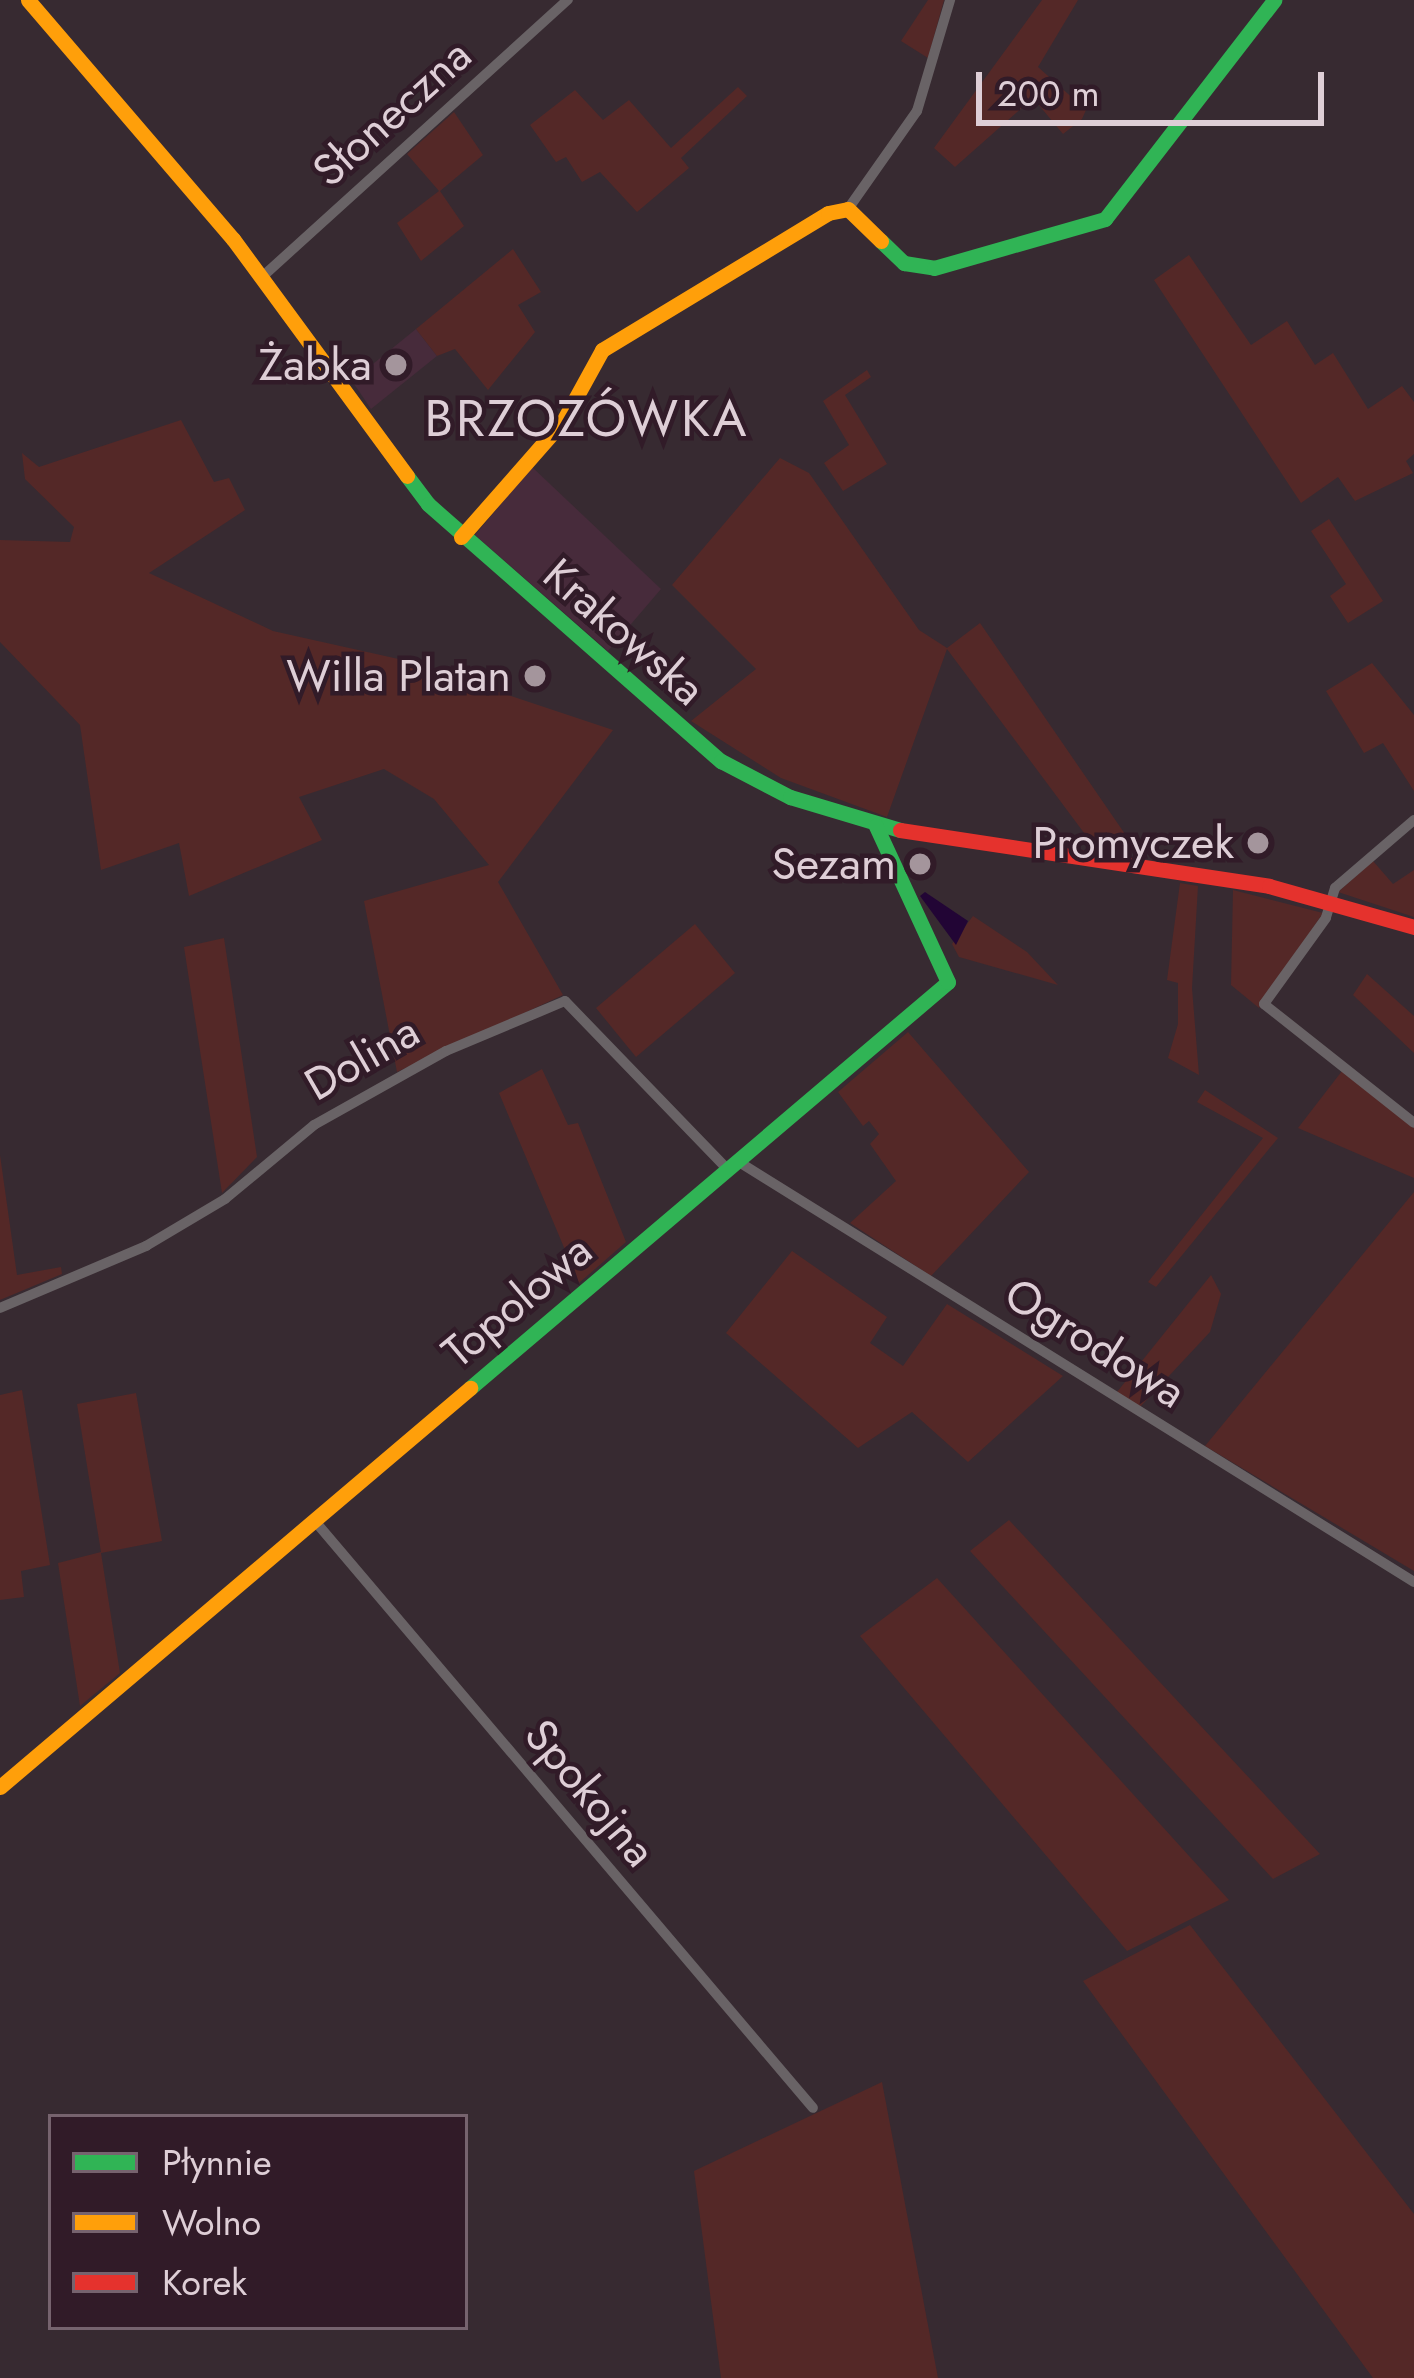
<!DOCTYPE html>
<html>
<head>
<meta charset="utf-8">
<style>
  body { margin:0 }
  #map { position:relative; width:1414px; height:2378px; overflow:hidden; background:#372a31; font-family:Jost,sans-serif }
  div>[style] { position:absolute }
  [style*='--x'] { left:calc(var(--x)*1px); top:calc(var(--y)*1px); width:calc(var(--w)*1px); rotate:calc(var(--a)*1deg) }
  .built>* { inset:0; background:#472b3b }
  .green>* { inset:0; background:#542827 }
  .water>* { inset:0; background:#220535 }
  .street>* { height:10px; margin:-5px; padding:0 5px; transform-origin:5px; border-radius:5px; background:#696366 }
  .fast>* { height:15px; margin:-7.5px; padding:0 7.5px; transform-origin:7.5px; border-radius:7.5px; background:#30b455 }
  .slow>* { height:15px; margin:-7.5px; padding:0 7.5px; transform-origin:7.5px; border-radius:7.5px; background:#ff9f0a }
  .jam>* { height:15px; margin:-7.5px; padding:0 7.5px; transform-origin:7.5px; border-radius:7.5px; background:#e5322d }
  .dots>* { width:33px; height:33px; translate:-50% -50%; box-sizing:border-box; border:6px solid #311b28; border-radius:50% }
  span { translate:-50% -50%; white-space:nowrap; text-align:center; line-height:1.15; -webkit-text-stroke:9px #311b28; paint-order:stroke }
  .street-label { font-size:45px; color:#deced6 }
  .poi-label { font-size:45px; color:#deced6 }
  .right { translate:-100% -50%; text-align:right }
  .quarter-label { font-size:51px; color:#deced6; letter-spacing:3px }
  .legend { position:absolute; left:48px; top:2114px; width:420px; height:216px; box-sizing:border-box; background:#311b28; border:3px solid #76636e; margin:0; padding:15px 21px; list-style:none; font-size:36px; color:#deced6 }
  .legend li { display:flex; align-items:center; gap:24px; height:60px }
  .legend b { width:60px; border:3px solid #76636e }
  .scale { position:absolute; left:976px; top:72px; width:348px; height:54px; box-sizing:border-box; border:6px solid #deced6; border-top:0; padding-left:15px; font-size:36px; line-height:42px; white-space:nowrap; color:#deced6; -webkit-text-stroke:9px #311b28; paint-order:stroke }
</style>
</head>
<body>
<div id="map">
  <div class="built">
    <i style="clip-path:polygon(416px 329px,437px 356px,371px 409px,352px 381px)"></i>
    <i style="clip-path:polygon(532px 467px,661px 589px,608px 651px,475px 535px)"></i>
  </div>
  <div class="green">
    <i style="clip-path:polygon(928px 0,944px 0,928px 58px,901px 41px)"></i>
    <i style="clip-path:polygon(1042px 0,1078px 0,1038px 67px,1086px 110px,1082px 119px,1063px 134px,1033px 98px,955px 167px,934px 148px)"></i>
    <i style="clip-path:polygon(738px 87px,747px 96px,681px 158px,689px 168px,637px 212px,600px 172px,582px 182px,566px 157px,556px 162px,530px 125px,575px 90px,603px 120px,629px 100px,671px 148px)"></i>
    <i style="clip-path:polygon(454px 112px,483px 155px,440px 191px,464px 226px,421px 261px,397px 223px,439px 191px,407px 154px)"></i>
    <i style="clip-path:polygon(513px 249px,541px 292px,518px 305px,535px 332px,488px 390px,455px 349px,437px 356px,416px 329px)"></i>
    <i style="clip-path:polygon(1189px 255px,1251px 345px,1287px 321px,1315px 365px,1333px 353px,1368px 409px,1402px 386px,1414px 402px,1414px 454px,1406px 461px,1413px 473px,1355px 501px,1338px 477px,1301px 503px,1154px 280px)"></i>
    <i style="clip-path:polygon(867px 370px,871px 377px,845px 395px,887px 464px,843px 491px,824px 463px,849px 445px,823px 401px)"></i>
    <i style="clip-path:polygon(181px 420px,214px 482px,229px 478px,245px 510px,149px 573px,273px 631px,403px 660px,613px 730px,498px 882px,563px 995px,397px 1072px,364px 901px,489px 865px,434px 799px,384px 769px,299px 797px,322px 840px,189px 896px,179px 843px,101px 870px,80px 725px,0 642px,0 540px,70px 542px,74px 527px,25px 479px,22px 453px,39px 467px)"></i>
    <i style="clip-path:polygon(780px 458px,809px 473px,919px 630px,947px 648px,980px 623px,1125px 834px,1121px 852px,1096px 849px,947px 649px,887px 817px,781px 778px,691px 721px,756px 669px,672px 585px)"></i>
    <i style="clip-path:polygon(1329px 519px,1383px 601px,1348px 623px,1330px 596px,1346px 584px,1311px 531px)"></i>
    <i style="clip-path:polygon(1372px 663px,1414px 715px,1414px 791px,1383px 743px,1364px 753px,1326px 691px)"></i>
    <i style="clip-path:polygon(1373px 861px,1393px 884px,1414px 870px,1414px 917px,1338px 892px)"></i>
    <i style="clip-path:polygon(1180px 883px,1198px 886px,1192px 988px,1199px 1075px,1168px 1058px,1178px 1024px,1178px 983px,1167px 980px)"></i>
    <i style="clip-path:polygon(1233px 890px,1323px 913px,1259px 1008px,1231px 985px)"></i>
    <i style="clip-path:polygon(973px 916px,1027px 952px,1058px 985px,959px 957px,952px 944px)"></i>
    <i style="clip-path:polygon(695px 924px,735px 973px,636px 1057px,596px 1008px)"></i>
    <i style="clip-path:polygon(224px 938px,257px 1157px,222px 1193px,184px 947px)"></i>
    <i style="clip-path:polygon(1367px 974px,1414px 1016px,1414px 1053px,1353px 995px)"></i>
    <i style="clip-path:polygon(908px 1032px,1029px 1172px,931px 1276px,850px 1223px,896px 1181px,870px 1144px,879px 1134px,869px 1121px,863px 1126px,838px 1092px)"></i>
    <i style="clip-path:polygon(542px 1069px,568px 1125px,578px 1123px,626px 1242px,579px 1283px,499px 1093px)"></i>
    <i style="clip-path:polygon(1342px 1071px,1414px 1128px,1414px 1178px,1298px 1128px)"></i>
    <i style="clip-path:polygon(1205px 1090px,1278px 1138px,1156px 1287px,1148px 1282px,1263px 1138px,1197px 1102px)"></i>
    <i style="clip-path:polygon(0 1155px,17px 1275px,61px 1267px,62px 1274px,0 1300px)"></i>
    <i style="clip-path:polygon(1414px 1192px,1414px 1571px,1205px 1446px)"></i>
    <i style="clip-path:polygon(792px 1251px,887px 1317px,870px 1343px,903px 1366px,947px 1304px,1063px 1376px,968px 1462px,912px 1412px,858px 1448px,726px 1333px)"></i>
    <i style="clip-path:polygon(1211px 1275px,1221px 1294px,1210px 1332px,1140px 1407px,1117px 1392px)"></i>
    <i style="clip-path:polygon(22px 1390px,50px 1565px,21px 1571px,24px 1597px,0 1600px,0 1395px)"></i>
    <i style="clip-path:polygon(136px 1393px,162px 1541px,101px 1553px,120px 1673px,80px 1706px,58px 1563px,101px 1552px,77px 1404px)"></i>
    <i style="clip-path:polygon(1009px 1520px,1320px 1854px,1273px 1879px,970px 1551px)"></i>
    <i style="clip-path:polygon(937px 1578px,1229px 1900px,1127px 1951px,860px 1636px)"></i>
    <i style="clip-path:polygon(1190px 1925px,1414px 2214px,1414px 2378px,1373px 2378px,1083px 1981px)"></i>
    <i style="clip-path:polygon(882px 2082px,938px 2378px,721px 2378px,694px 2171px)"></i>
  </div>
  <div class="water">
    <i style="clip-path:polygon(925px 892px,968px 921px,956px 945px,920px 896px)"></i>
  </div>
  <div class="street">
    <i style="--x:848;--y:209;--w:120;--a:-54.9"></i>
    <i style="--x:917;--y:111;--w:116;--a:-73.4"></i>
    <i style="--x:262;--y:277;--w:413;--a:-42.2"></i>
    <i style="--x:1414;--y:820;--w:104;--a:139.3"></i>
    <i style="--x:1335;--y:888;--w:31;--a:107"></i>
    <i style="--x:1326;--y:918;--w:106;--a:125.8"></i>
    <i style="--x:1264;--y:1004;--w:191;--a:38.4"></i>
    <i style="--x:739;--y:1162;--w:795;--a:31.89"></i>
    <i style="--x:0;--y:1308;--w:159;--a:-23"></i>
    <i style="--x:146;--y:1246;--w:92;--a:-30.7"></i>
    <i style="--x:225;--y:1199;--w:116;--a:-39.7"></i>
    <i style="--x:314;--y:1125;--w:151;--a:-29.3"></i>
    <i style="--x:446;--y:1051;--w:129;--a:-22.8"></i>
    <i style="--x:565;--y:1001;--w:236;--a:46"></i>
    <i style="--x:314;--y:1520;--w:771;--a:49.68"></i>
  </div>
  <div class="fast">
    <i style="--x:881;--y:241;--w:32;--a:44"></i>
    <i style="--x:904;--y:263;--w:30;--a:9"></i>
    <i style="--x:934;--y:268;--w:178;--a:-16"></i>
    <i style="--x:1105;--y:219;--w:277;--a:-52.3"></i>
    <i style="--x:407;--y:476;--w:35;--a:53"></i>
    <i style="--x:428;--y:504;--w:390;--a:41.3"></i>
    <i style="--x:721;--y:761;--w:78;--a:27.6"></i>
    <i style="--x:790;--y:797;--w:115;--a:16.7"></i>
    <i style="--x:470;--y:1388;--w:627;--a:-40.34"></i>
    <i style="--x:948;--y:982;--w:172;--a:-114.8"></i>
  </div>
  <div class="slow">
    <i style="--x:28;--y:0;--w:315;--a:49.4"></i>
    <i style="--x:233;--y:239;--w:294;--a:53.7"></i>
    <i style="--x:461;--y:537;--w:154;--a:-48.7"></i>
    <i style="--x:563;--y:421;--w:81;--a:-61.2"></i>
    <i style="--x:602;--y:350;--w:264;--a:-31.2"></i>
    <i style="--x:828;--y:213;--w:20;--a:-11"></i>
    <i style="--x:848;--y:209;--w:46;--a:44.1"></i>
    <i style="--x:0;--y:1787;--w:617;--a:-40.33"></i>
  </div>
  <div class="jam">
    <i style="--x:900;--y:830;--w:373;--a:8.6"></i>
    <i style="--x:1269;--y:886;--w:151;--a:15.8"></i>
  </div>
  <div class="dots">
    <i style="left:396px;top:365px;background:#a4959c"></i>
    <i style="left:535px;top:676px;background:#a4959c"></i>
    <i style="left:1258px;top:843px;background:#a4959c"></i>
    <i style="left:920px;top:864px;background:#a4959c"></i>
  </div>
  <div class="street-label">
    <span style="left:392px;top:113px;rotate:-42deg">Słoneczna</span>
    <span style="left:624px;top:632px;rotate:41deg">Krakowska</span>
    <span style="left:362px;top:1058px;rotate:-30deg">Dolina</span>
    <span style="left:517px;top:1301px;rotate:-40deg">Topolowa</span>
    <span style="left:1095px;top:1343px;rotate:32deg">Ogrodowa</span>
    <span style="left:590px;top:1793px;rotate:50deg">Spokojna</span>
  </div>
  <div class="poi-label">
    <span class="right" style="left:372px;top:365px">Żabka</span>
    <span class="right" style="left:511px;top:676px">Willa Platan</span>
    <span class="right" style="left:1234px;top:843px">Promyczek</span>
    <span class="right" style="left:896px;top:864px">Sezam</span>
  </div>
  <div class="quarter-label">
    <span style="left:587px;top:418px">BRZOZÓWKA</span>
  </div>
  <ul class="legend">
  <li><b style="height:15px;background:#30b455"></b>Płynnie</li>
  <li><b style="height:15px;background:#ff9f0a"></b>Wolno</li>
  <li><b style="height:15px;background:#e5322d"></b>Korek</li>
  </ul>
  <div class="scale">200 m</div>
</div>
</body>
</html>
